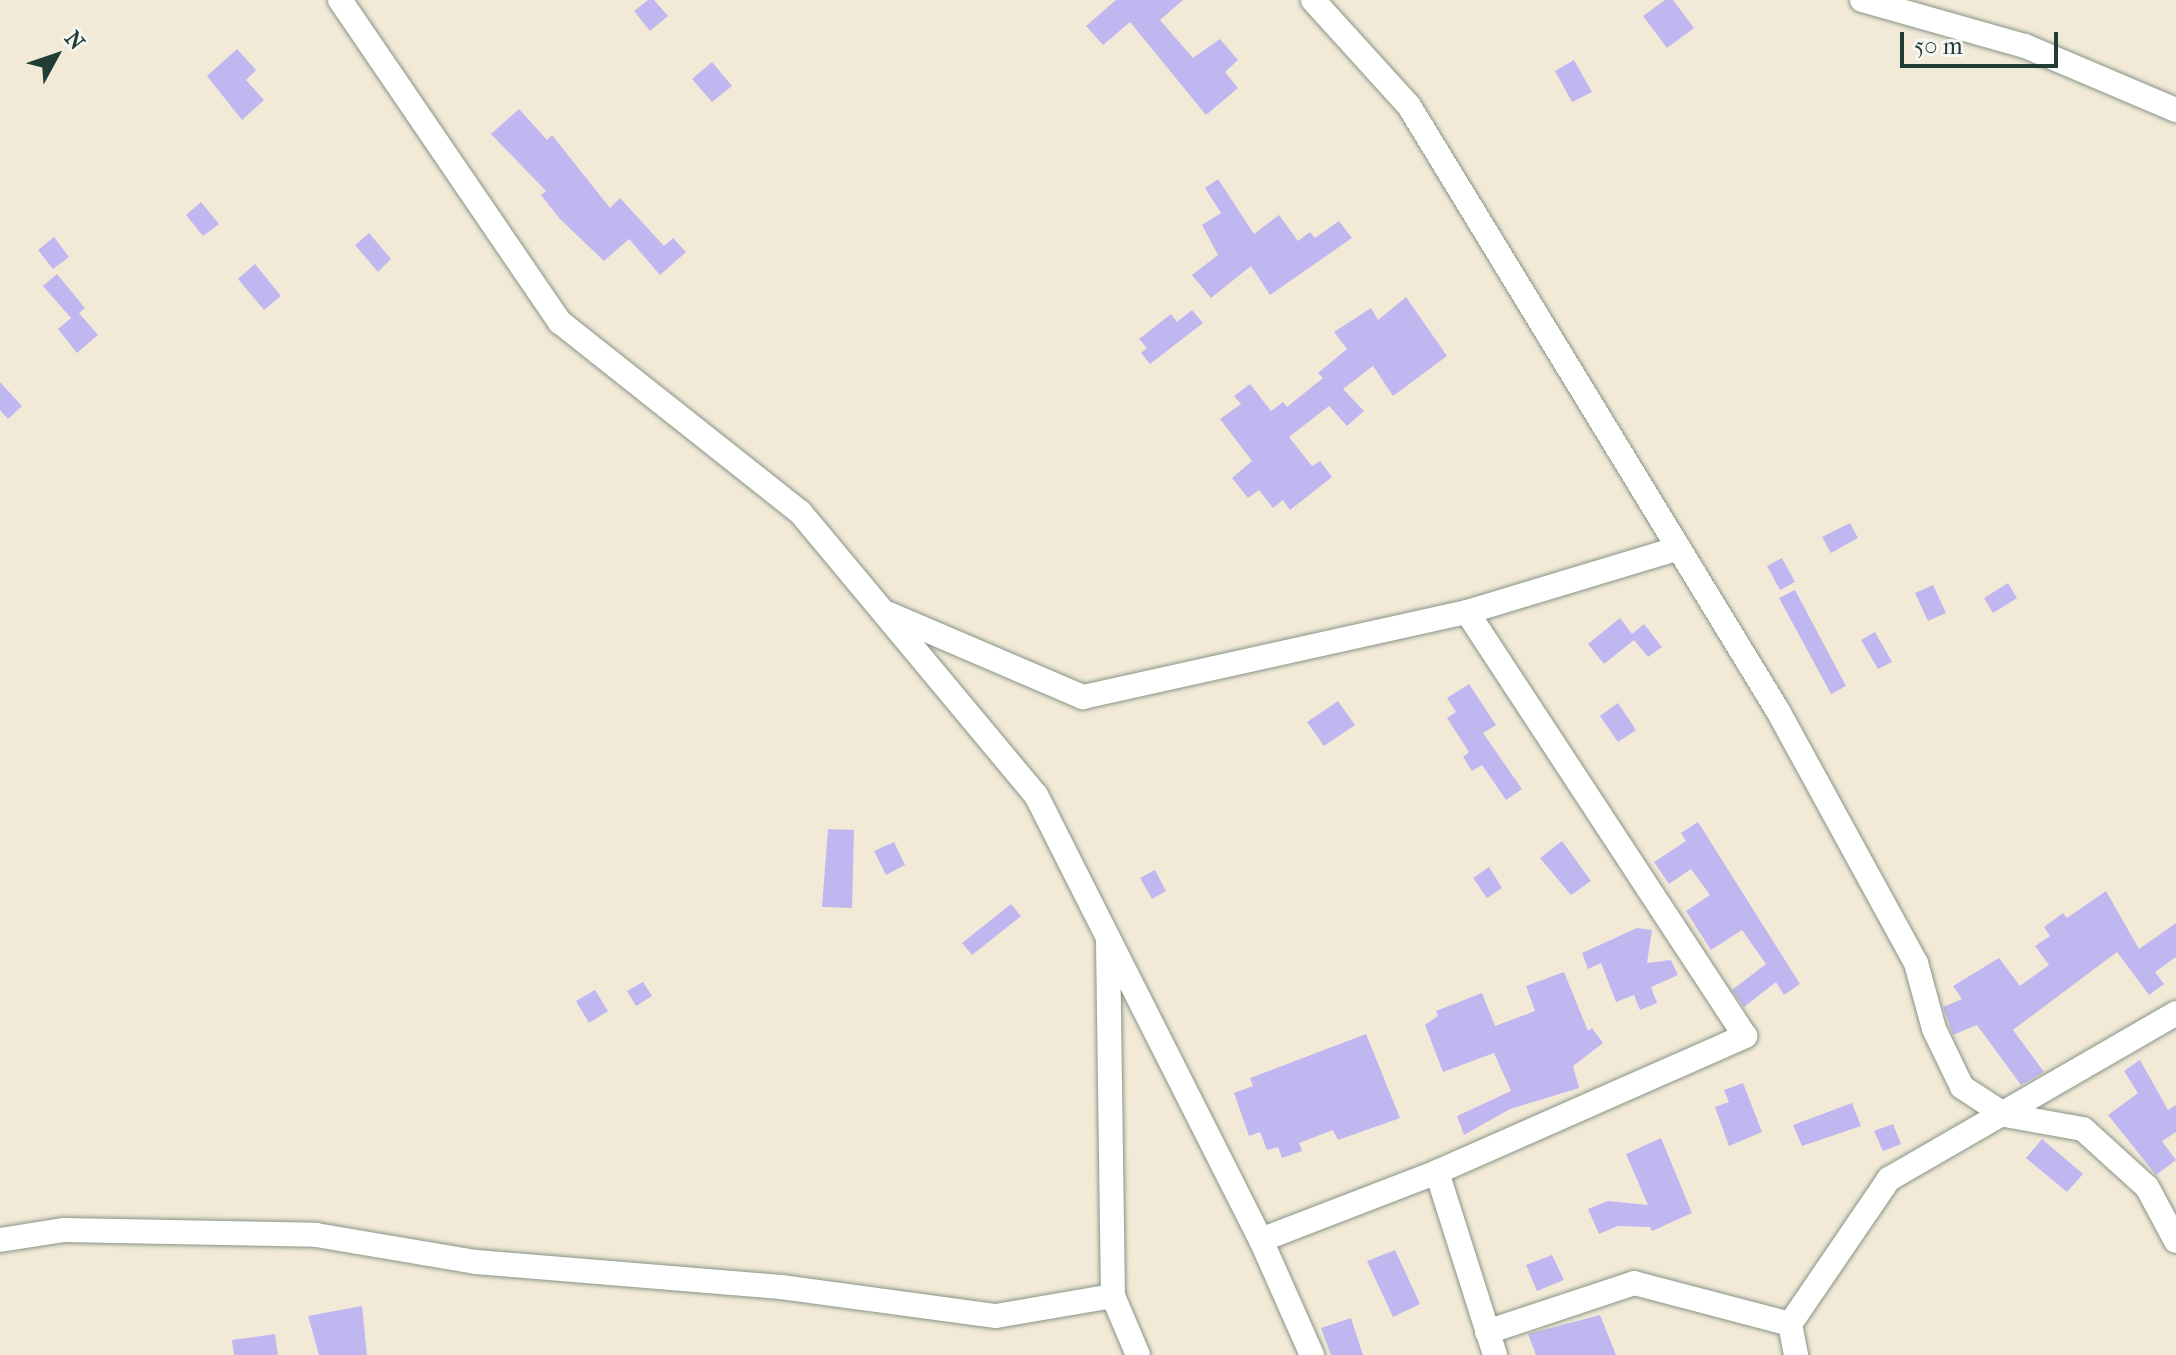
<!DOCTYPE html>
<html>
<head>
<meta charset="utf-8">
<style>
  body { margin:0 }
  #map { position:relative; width:2176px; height:1355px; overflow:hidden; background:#f2ead7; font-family:"IM FELL French Canon",serif }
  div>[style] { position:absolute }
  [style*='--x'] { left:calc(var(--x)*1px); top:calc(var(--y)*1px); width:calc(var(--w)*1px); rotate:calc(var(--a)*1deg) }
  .building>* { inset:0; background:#c0b7f1 }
  .roads { filter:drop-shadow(0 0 2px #889486) drop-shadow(0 0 2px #889486) }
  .minor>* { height:24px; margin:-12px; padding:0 12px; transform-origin:12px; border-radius:12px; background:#fff }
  span { translate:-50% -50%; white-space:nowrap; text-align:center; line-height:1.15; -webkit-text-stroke:7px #f6f6f2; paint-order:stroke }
  .north { position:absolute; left:16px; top:16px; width:80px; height:80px; -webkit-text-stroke:6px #f6f6f2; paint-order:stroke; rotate:50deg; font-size:22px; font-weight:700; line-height:32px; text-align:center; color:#1f3d34 }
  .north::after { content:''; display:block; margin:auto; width:28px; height:36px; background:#1f3d34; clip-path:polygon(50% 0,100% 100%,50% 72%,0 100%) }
  .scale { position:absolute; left:1900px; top:32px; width:158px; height:36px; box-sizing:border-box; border:4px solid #1f3d34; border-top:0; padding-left:10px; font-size:24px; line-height:28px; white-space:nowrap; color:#1f3d34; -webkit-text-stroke:6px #f6f6f2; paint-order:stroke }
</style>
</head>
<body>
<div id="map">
  <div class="building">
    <i style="clip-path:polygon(648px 0,654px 0,668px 16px,650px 31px,634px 11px)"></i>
    <i style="clip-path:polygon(1116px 0,1183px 0,1160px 20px,1193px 58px,1220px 39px,1238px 60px,1225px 72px,1238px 88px,1206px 115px,1130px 22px,1103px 45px,1086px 26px)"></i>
    <i style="clip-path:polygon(1665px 0,1673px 0,1694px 28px,1667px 48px,1643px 16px)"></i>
    <i style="clip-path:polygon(237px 49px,256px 70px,246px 80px,264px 100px,242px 120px,207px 76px)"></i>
    <i style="clip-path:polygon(1574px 60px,1592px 92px,1572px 102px,1555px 71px)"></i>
    <i style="clip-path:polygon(712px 62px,732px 86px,712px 102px,692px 79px)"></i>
    <i style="clip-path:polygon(519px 109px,547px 140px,552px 135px,610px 208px,620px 198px,664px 246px,673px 238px,686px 252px,660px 275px,629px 239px,604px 261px,560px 219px,541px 195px,546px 191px,491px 134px)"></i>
    <i style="clip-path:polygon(1218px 179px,1254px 234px,1279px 215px,1298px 241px,1310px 232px,1315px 238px,1339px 221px,1352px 238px,1270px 295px,1251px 266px,1211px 298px,1192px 275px,1218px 255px,1202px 225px,1221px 213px,1205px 188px)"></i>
    <i style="clip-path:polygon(201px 202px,219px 224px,203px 236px,186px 215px)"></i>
    <i style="clip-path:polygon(369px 233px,391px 259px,378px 272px,355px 245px)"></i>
    <i style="clip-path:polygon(54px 237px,69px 257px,53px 269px,38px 250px)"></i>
    <i style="clip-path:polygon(255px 264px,281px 296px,264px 310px,238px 279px)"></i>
    <i style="clip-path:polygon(57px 274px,85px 308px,79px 313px,98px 335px,77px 353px,58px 329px,71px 318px,43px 286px)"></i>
    <i style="clip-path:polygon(1406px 297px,1447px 356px,1393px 396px,1373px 366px,1343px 389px,1364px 411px,1347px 426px,1329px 406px,1289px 437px,1312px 466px,1320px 461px,1332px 477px,1290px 510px,1283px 500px,1273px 508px,1259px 490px,1248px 498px,1232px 478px,1252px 461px,1220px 419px,1241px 404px,1234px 396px,1250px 384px,1271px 411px,1283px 402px,1287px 407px,1323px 378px,1318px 373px,1347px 349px,1334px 332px,1371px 308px,1378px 320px)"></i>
    <i style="clip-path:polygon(1192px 310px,1203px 323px,1150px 364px,1141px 353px,1147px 348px,1139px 339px,1171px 314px,1177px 322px)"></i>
    <i style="clip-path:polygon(0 382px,22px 406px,8px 419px,0 410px)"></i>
    <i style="clip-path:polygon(1850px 523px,1858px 538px,1831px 553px,1822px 537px)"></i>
    <i style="clip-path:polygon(1782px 558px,1795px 582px,1780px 590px,1767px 566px)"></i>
    <i style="clip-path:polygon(2008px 583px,2017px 598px,1993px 613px,1984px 598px)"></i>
    <i style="clip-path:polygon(1933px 585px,1946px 613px,1928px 621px,1915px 593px)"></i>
    <i style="clip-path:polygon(1795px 590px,1846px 686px,1831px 694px,1779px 598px)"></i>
    <i style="clip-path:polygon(1620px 618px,1632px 634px,1644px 624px,1662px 647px,1648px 657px,1634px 640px,1604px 664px,1588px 644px)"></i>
    <i style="clip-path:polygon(1875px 632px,1892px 662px,1878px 669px,1861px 640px)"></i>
    <i style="clip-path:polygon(1469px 684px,1496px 725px,1483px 733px,1522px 789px,1506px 800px,1482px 765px,1472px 771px,1463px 757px,1469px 752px,1447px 718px,1456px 712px,1447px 698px)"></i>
    <i style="clip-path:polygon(1338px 701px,1355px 725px,1324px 746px,1307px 722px)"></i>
    <i style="clip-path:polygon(1618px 703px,1636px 730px,1618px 742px,1600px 716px)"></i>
    <i style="clip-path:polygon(1698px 822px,1800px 984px,1784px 995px,1776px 982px,1744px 1007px,1732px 990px,1766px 964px,1742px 930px,1711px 950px,1686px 911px,1710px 895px,1691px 869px,1669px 884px,1654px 862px,1686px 841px,1681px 833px)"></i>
    <i style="clip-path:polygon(828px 829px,854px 830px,852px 908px,822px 907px)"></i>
    <i style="clip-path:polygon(1562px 841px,1591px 881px,1571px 895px,1540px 858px)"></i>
    <i style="clip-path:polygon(894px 842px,905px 865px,886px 875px,874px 851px)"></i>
    <i style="clip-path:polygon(1489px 867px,1502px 888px,1487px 898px,1473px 878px)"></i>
    <i style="clip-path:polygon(1155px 870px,1166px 891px,1152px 899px,1140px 878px)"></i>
    <i style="clip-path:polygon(2106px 891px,2139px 949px,2176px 923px,2176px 957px,2155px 972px,2164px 984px,2149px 995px,2117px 952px,2013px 1030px,2044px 1072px,2021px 1085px,1977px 1025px,1953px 1035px,1943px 1007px,1962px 999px,1953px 986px,1999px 958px,2020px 986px,2049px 965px,2035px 946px,2050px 936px,2044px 927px,2063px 913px,2067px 918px)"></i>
    <i style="clip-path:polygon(1011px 904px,1021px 916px,972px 955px,962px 943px)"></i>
    <i style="clip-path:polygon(1637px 928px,1652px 930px,1647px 963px,1671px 960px,1678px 975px,1651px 987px,1657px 1003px,1640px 1010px,1634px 995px,1616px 1002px,1601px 963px,1588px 969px,1582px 953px)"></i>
    <i style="clip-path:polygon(1564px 972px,1588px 1031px,1592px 1028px,1603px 1043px,1573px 1066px,1579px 1088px,1510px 1109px,1464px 1135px,1457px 1116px,1511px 1091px,1494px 1053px,1443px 1072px,1425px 1025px,1438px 1016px,1436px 1011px,1482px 993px,1495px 1026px,1535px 1011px,1526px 986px)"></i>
    <i style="clip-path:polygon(643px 982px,652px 996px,636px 1006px,627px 991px)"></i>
    <i style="clip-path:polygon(595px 990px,608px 1011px,589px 1023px,576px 1001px)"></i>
    <i style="clip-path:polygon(1366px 1034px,1400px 1118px,1338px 1140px,1333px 1130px,1299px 1143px,1302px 1151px,1282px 1158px,1278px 1147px,1267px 1150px,1260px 1132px,1249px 1136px,1234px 1093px,1253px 1086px,1250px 1078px)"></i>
    <i style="clip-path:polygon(2140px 1060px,2168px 1110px,2176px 1105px,2176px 1132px,2162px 1141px,2176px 1160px,2156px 1175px,2108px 1115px,2138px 1093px,2124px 1071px)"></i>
    <i style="clip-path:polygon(1743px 1083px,1762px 1132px,1729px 1146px,1715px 1107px,1729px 1102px,1724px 1090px)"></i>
    <i style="clip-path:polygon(1852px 1103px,1861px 1126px,1802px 1146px,1793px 1125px)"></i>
    <i style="clip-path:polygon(1893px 1124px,1901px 1144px,1883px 1151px,1874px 1131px)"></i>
    <i style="clip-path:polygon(1661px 1138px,1692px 1213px,1652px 1231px,1650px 1227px,1618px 1226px,1599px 1234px,1588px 1209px,1608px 1201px,1648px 1205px,1626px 1154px)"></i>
    <i style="clip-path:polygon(2042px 1139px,2083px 1174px,2067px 1192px,2026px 1158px)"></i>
    <i style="clip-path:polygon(1395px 1250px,1420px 1304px,1393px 1317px,1367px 1261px)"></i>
    <i style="clip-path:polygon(1552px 1255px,1564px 1280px,1537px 1291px,1526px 1265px)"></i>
    <i style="clip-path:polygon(362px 1306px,367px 1355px,319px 1355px,308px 1316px)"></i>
    <i style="clip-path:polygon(1600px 1315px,1616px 1355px,1536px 1355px,1528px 1334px)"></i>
    <i style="clip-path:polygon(1351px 1318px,1363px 1355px,1331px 1355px,1321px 1328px)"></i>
    <i style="clip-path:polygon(275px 1334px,278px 1355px,234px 1355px,232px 1340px)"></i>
  </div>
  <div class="roads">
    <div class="minor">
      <i style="--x:340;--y:0;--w:390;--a:55.7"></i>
      <i style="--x:560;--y:322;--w:306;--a:38.4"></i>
      <i style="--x:800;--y:512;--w:368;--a:50.2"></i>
      <i style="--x:1036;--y:795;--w:499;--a:63.2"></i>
      <i style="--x:1261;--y:1240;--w:126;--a:66.1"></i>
      <i style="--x:1313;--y:0;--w:143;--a:47.8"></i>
      <i style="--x:1409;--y:106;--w:709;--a:58.62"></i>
      <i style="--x:1778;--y:711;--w:287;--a:61.3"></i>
      <i style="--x:1916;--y:963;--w:68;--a:74.7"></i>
      <i style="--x:1934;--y:1029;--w:64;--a:64.2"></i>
      <i style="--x:1962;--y:1087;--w:51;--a:33.1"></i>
      <i style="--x:2005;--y:1115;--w:79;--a:10.2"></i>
      <i style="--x:2083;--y:1129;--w:86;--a:42.2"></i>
      <i style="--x:2147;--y:1187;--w:61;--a:61.8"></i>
      <i style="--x:1862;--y:0;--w:169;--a:15.8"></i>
      <i style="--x:2025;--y:46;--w:164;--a:23"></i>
      <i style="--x:889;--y:614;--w:211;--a:23.2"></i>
      <i style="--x:1083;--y:697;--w:393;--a:-12.5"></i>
      <i style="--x:1467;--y:612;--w:221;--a:-16.8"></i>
      <i style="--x:1108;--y:941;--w:355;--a:89.2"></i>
      <i style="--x:1113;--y:1296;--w:64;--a:67"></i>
      <i style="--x:1437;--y:1172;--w:192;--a:72.4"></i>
      <i style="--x:0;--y:1240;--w:65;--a:-8.9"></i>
      <i style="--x:64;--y:1230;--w:252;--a:1.1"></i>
      <i style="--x:316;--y:1235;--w:162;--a:9.6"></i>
      <i style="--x:476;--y:1262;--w:306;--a:4.7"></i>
      <i style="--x:781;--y:1287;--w:217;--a:7.7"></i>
      <i style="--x:996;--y:1316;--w:119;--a:-9.7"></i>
      <i style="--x:1261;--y:1240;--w:189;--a:-21.1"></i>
      <i style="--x:1437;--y:1172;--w:337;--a:-23.8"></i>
      <i style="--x:1745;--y:1036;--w:507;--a:-123.25"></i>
      <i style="--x:1790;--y:1324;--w:176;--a:-55.7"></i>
      <i style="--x:1889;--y:1179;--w:332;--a:-30"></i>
      <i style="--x:1487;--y:1332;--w:155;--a:-18.4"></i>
      <i style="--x:1634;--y:1283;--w:161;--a:14.7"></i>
      <i style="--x:1790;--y:1324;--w:32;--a:79"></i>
    </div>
  </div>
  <div class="north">N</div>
  <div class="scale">50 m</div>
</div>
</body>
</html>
